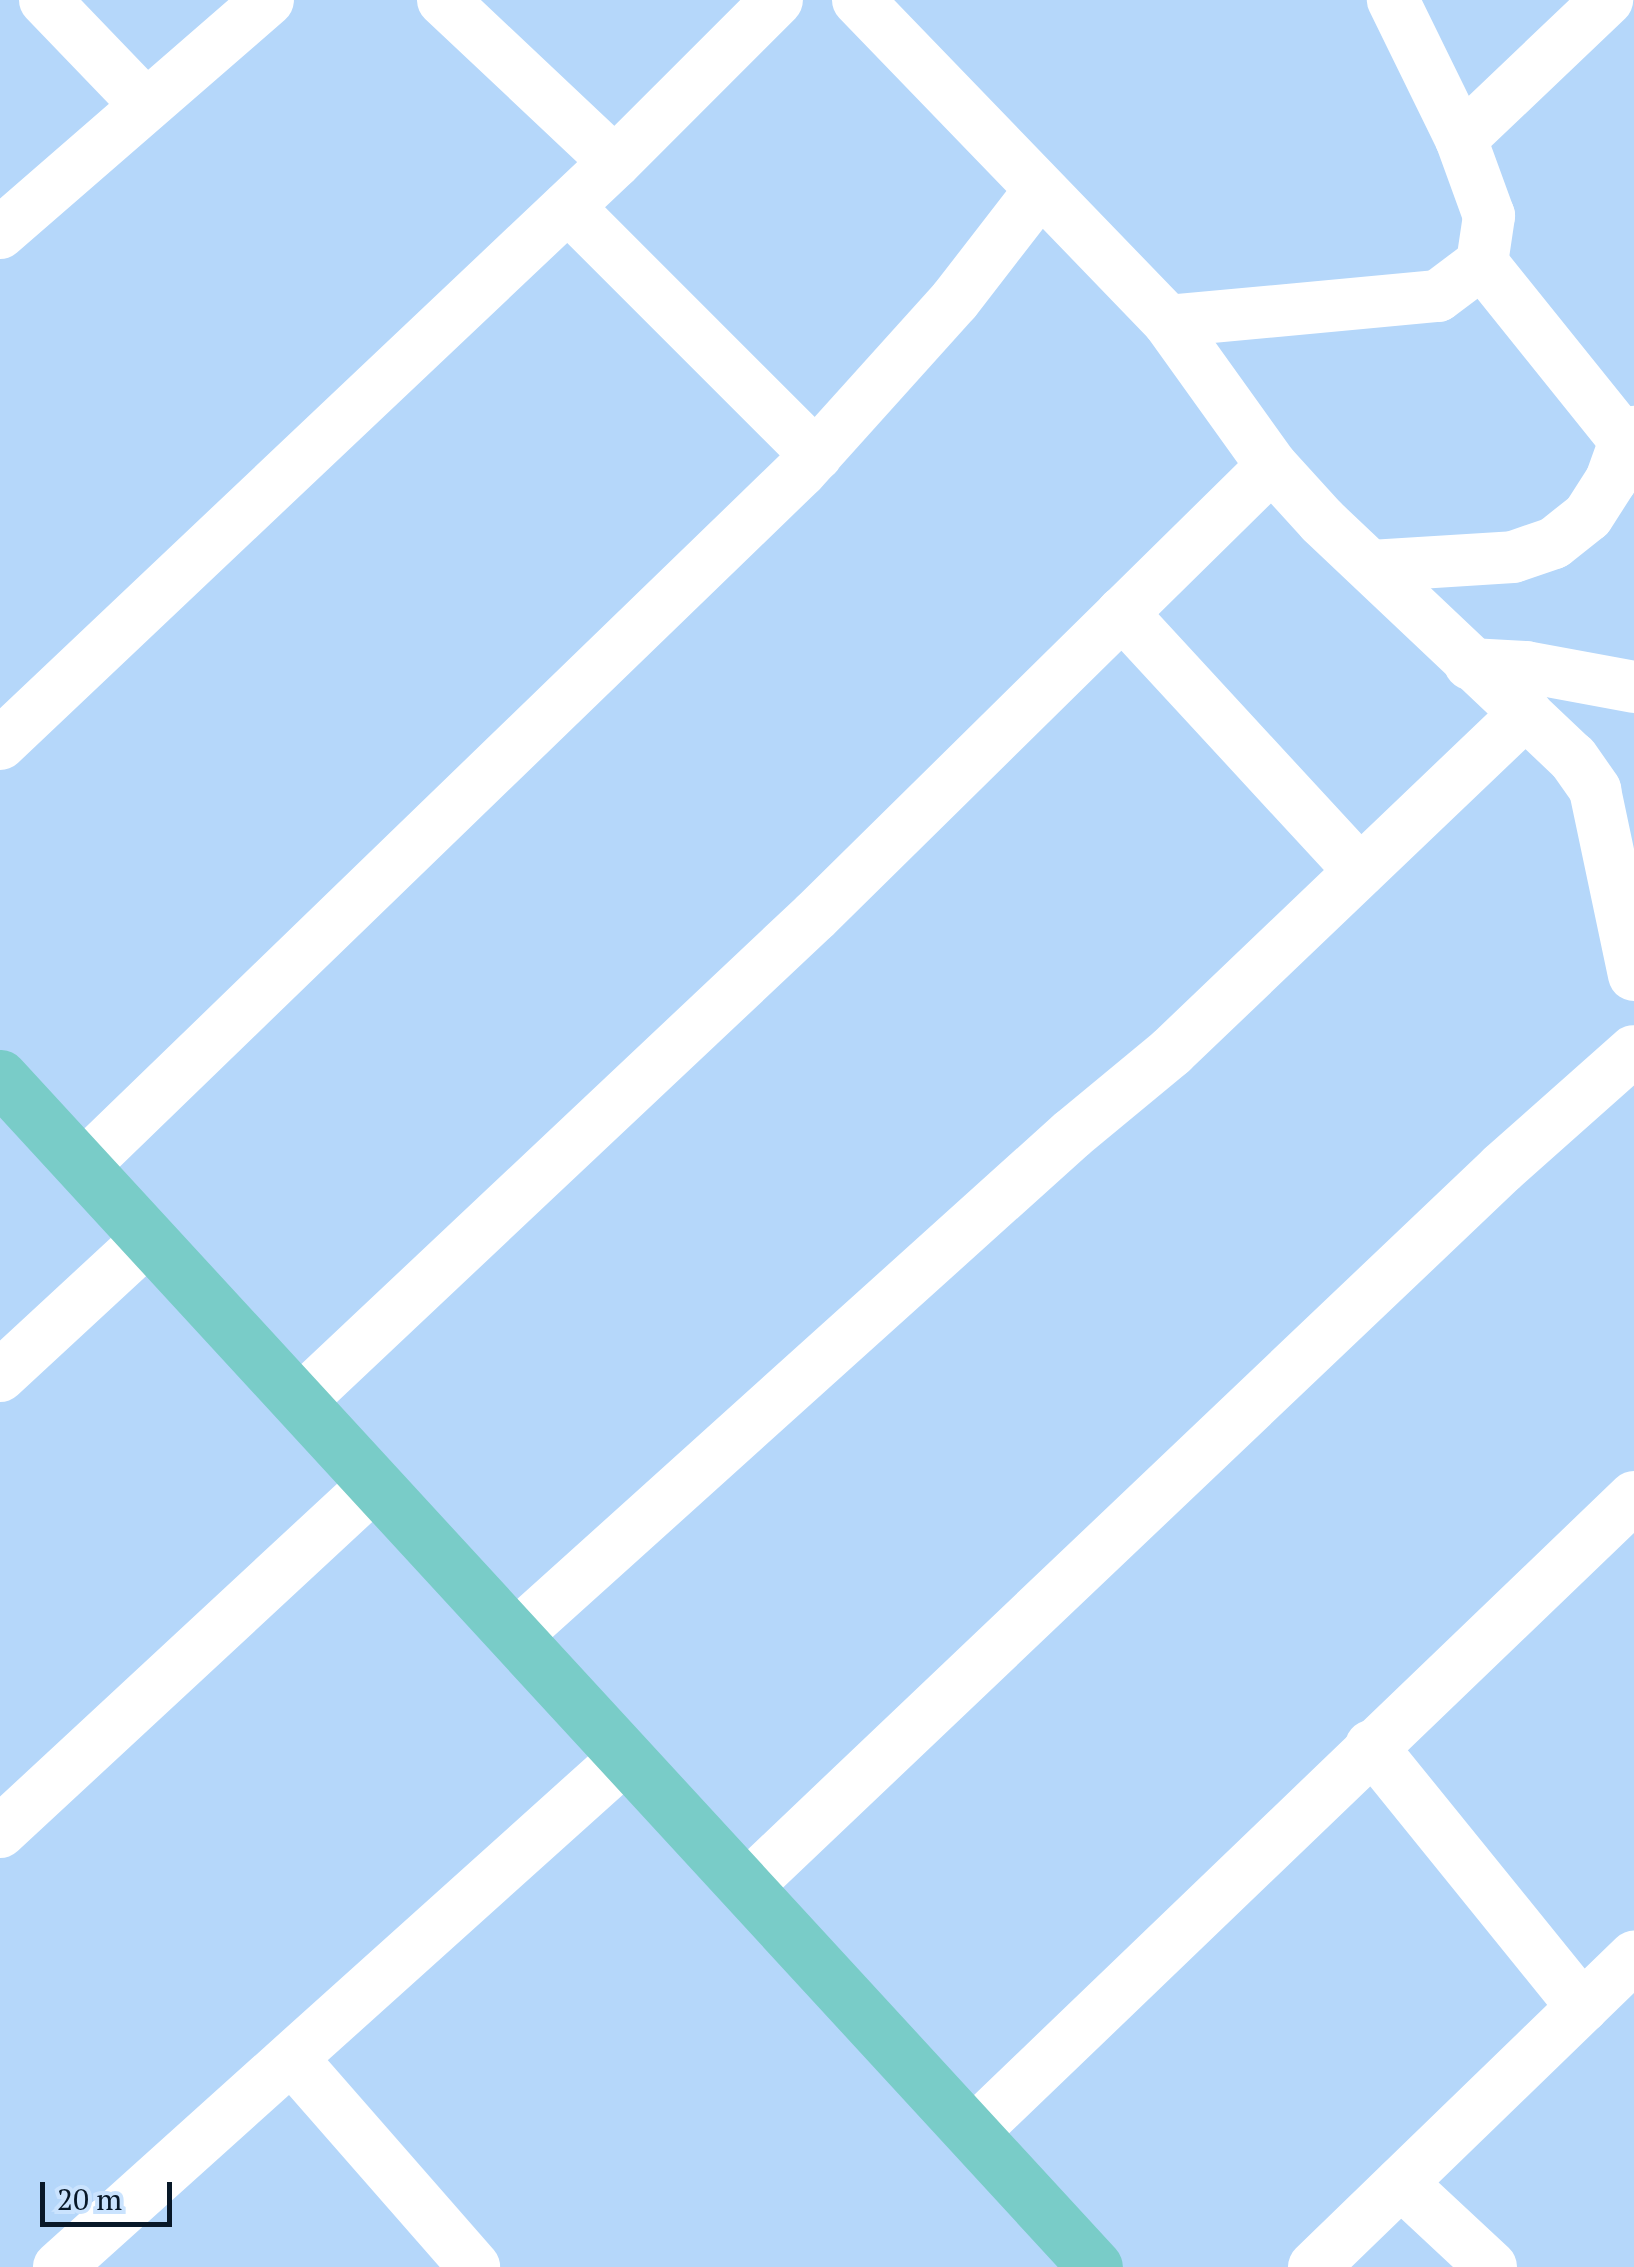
<!DOCTYPE html>
<html>
<head>
<meta charset="utf-8">
<style>
  body { margin:0 }
  #map { position:relative; width:1634px; height:2267px; overflow:hidden; background:#b5d7fa; font-family:"PT Serif",serif }
  div>[style] { position:absolute }
  [style*='--x'] { left:calc(var(--x)*1px); top:calc(var(--y)*1px); width:calc(var(--w)*1px); rotate:calc(var(--a)*1deg) }
  .minor>* { height:52px; margin:-26px; padding:0 26px; transform-origin:26px; border-radius:26px; background:#fff }
  .major>* { height:55px; margin:-27.5px; padding:0 27.5px; transform-origin:27.5px; border-radius:27.5px; background:#79ccc8 }
  span { translate:-50% -50%; white-space:nowrap; text-align:center; line-height:1.15; -webkit-text-stroke:9px #cae3fe; paint-order:stroke }
  .scale { position:absolute; left:40px; top:2182px; width:132px; height:45px; box-sizing:border-box; border:5px solid #081828; border-top:0; padding-left:12px; font-size:30px; line-height:35px; white-space:nowrap; color:#081828; -webkit-text-stroke:8px #cae3fe; paint-order:stroke }
</style>
</head>
<body>
<div id="map">
  <div class="minor">
    <i style="--x:45;--y:0;--w:146;--a:46.1"></i>
    <i style="--x:443;--y:0;--w:236;--a:43.3"></i>
    <i style="--x:858;--y:0;--w:446;--a:46"></i>
    <i style="--x:1168;--y:321;--w:178;--a:54.4"></i>
    <i style="--x:1272;--y:466;--w:74;--a:47.7"></i>
    <i style="--x:1322;--y:521;--w:345;--a:43.4"></i>
    <i style="--x:1573;--y:758;--w:39;--a:55"></i>
    <i style="--x:1595;--y:790;--w:189;--a:78.1"></i>
    <i style="--x:1461;--y:139;--w:202;--a:-43.6"></i>
    <i style="--x:568;--y:207;--w:351;--a:45"></i>
    <i style="--x:0;--y:233;--w:355;--a:-41"></i>
    <i style="--x:1482;--y:263;--w:228;--a:51.2"></i>
    <i style="--x:1168;--y:321;--w:271;--a:-5.3"></i>
    <i style="--x:1438;--y:296;--w:55;--a:-36.9"></i>
    <i style="--x:1482;--y:263;--w:48;--a:-81.5"></i>
    <i style="--x:1489;--y:216;--w:82;--a:-110"></i>
    <i style="--x:1461;--y:139;--w:155;--a:-116.1"></i>
    <i style="--x:1371;--y:566;--w:142;--a:-3.6"></i>
    <i style="--x:1513;--y:557;--w:43;--a:-18.9"></i>
    <i style="--x:1554;--y:543;--w:43;--a:-38.5"></i>
    <i style="--x:1588;--y:516;--w:43;--a:-57.4"></i>
    <i style="--x:1611;--y:480;--w:41;--a:-70.3"></i>
    <i style="--x:1625;--y:441;--w:13;--a:-45"></i>
    <i style="--x:1122;--y:613;--w:351;--a:47.3"></i>
    <i style="--x:1470;--y:664;--w:56;--a:3.1"></i>
    <i style="--x:1526;--y:667;--w:110;--a:10.5"></i>
    <i style="--x:0;--y:744;--w:847;--a:-43.42"></i>
    <i style="--x:615;--y:162;--w:229;--a:-45"></i>
    <i style="--x:82;--y:1167;--w:1001;--a:-44.07"></i>
    <i style="--x:801;--y:471;--w:230;--a:-48"></i>
    <i style="--x:955;--y:300;--w:139;--a:-52.3"></i>
    <i style="--x:0;--y:1376;--w:202;--a:-42.8"></i>
    <i style="--x:299;--y:1402;--w:709;--a:-43.29"></i>
    <i style="--x:815;--y:916;--w:641;--a:-44.56"></i>
    <i style="--x:515;--y:1636;--w:750;--a:-42.03"></i>
    <i style="--x:1072;--y:1134;--w:129;--a:-39.6"></i>
    <i style="--x:1171;--y:1052;--w:491;--a:-43.7"></i>
    <i style="--x:1371;--y:1746;--w:336;--a:51"></i>
    <i style="--x:0;--y:1832;--w:512;--a:-42.86"></i>
    <i style="--x:746;--y:1887;--w:1043;--a:-43.56"></i>
    <i style="--x:1502;--y:1168;--w:176;--a:-41.6"></i>
    <i style="--x:293;--y:2060;--w:275;--a:48.8"></i>
    <i style="--x:972;--y:2133;--w:918;--a:-43.85"></i>
    <i style="--x:1401;--y:2183;--w:123;--a:43"></i>
    <i style="--x:59;--y:2267;--w:763;--a:-41.97"></i>
    <i style="--x:1314;--y:2267;--w:446;--a:-44.1"></i>
  </div>
  <div class="major">
    <i style="--x:0;--y:1077;--w:1617;--a:47.38"></i>
  </div>
  <div class="scale">20 m</div>
</div>
</body>
</html>
